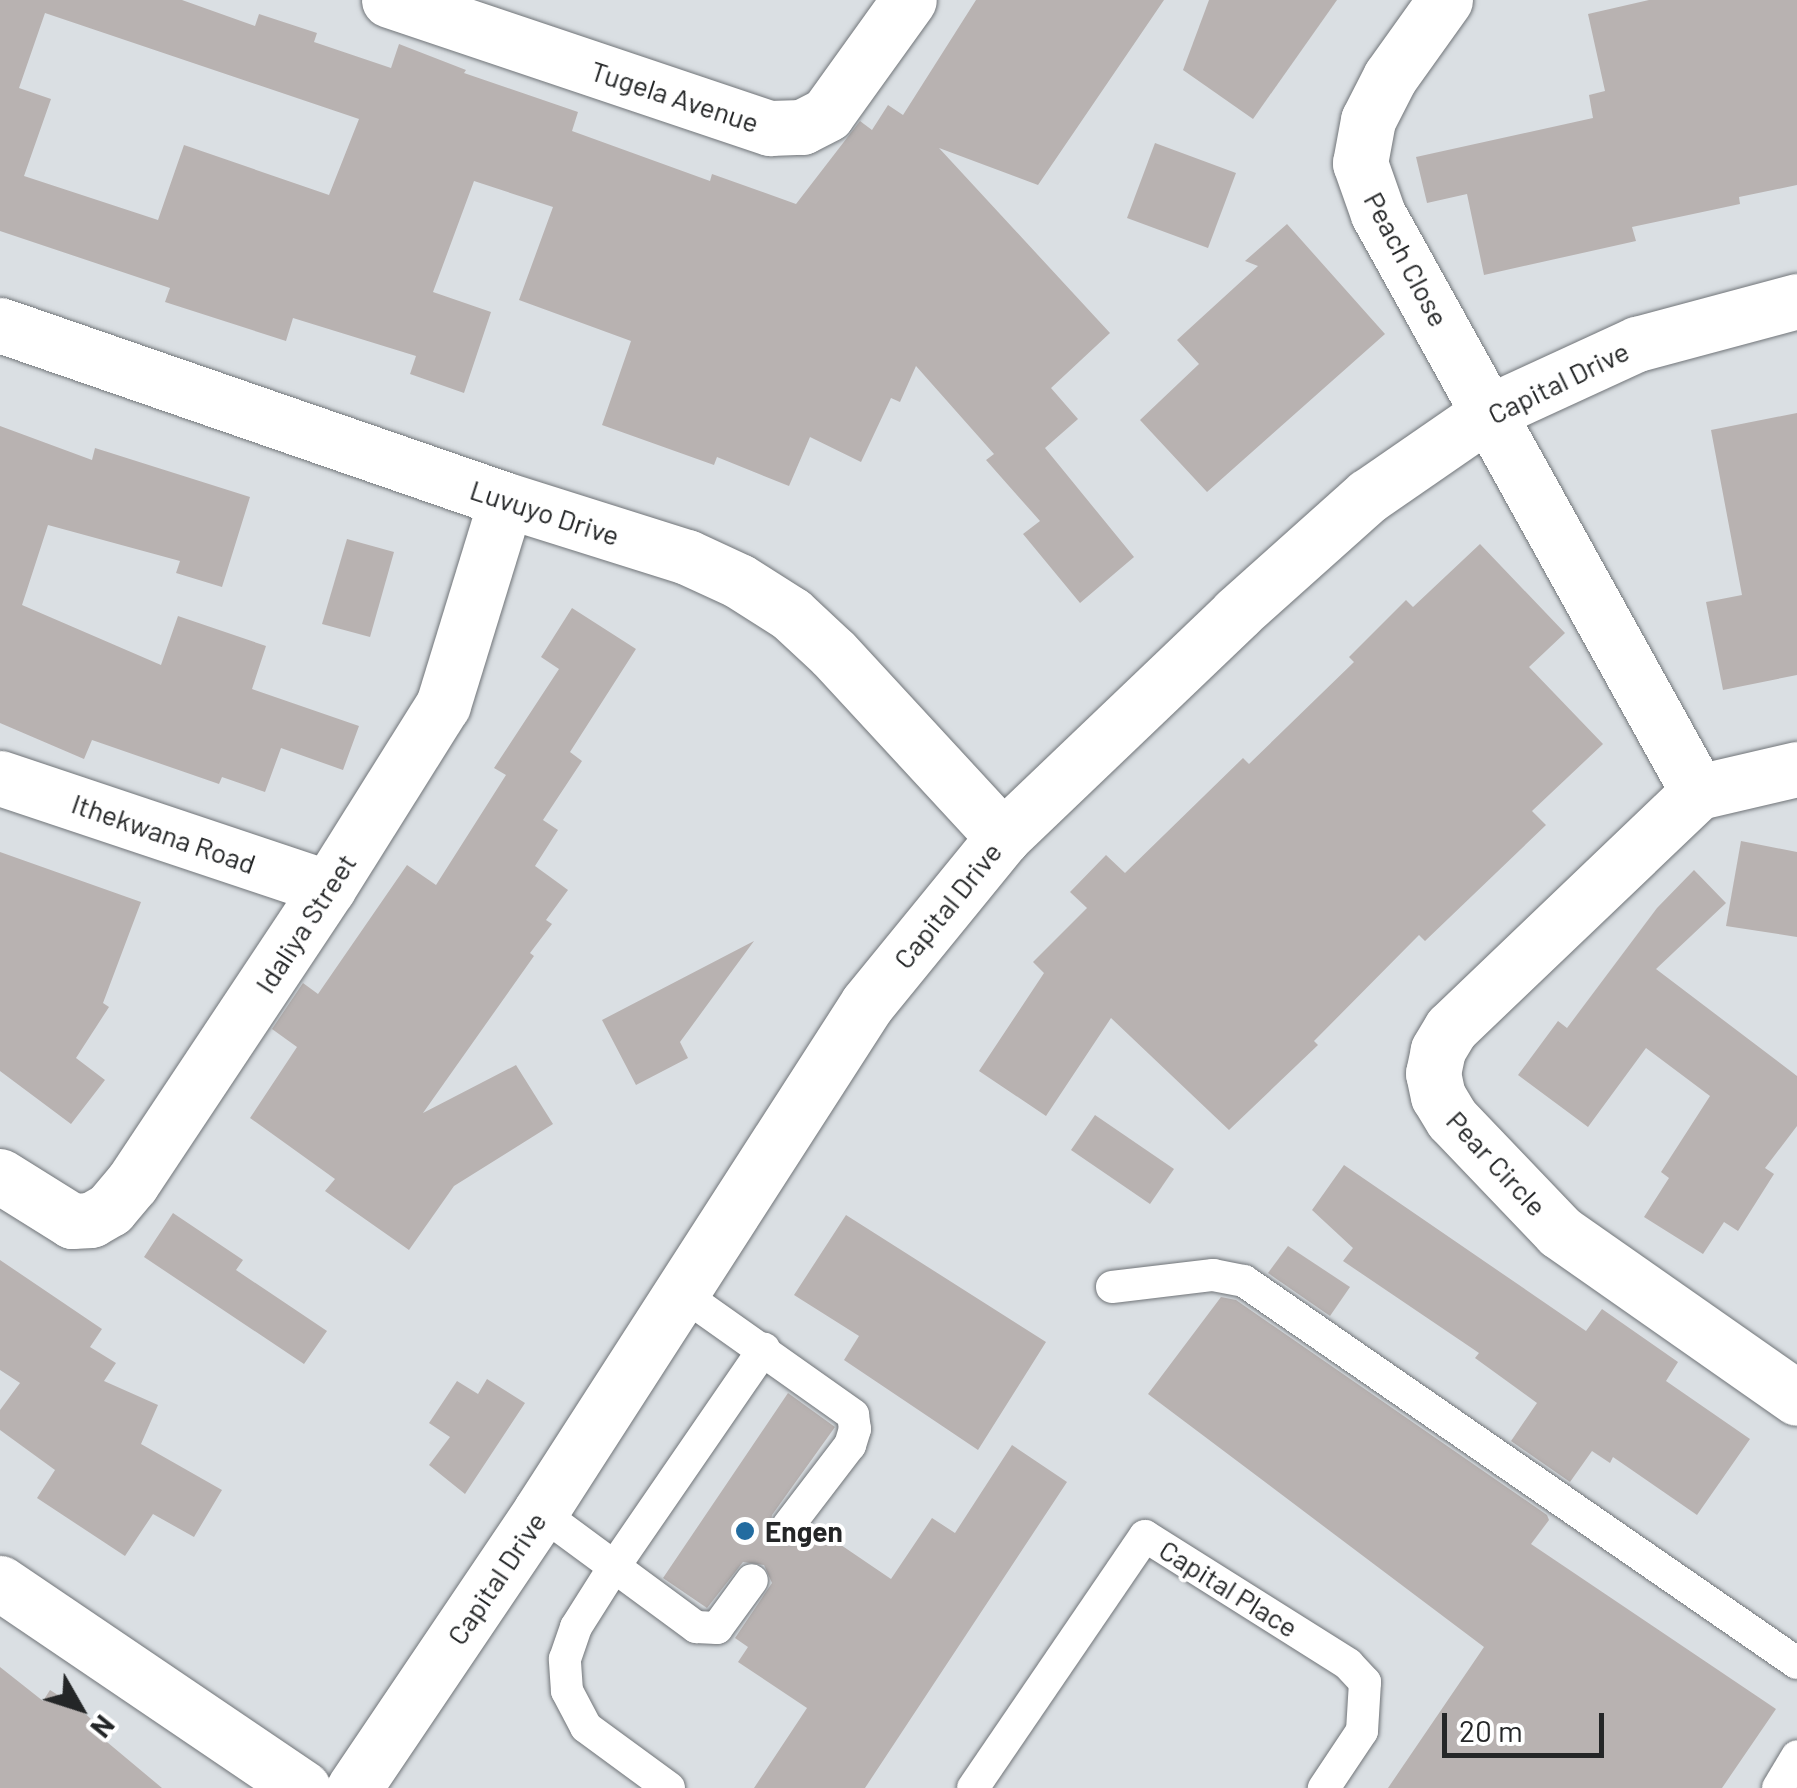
<!DOCTYPE html>
<html>
<head>
<meta charset="utf-8">
<style>
  body { margin:0 }
  #map { position:relative; width:1797px; height:1788px; overflow:hidden; background:#dadfe3; font-family:Barlow,sans-serif }
  div>[style] { position:absolute }
  [style*='--x'] { left:calc(var(--x)*1px); top:calc(var(--y)*1px); width:calc(var(--w)*1px); rotate:calc(var(--a)*1deg) }
  .building>* { inset:0; background:#b8b2b1 }
  .roads { filter:drop-shadow(0 0 2px #717579) drop-shadow(0 0 2px #717579) }
  .lane>* { height:32px; margin:-16px; padding:0 16px; transform-origin:16px; border-radius:16px; background:#fff }
  .street>* { height:55px; margin:-27.5px; padding:0 27.5px; transform-origin:27.5px; border-radius:27.5px; background:#fff }
  .secondary>* { height:55px; margin:-27.5px; padding:0 27.5px; transform-origin:27.5px; border-radius:27.5px; background:#fff }
  .dots>* { width:28px; height:28px; translate:-50% -50%; box-sizing:border-box; border:5px solid #fff; border-radius:50% }
  span { translate:-50% -50%; white-space:nowrap; text-align:center; line-height:1.15; -webkit-text-stroke:8px #fff; paint-order:stroke }
  .street-label { font-size:28px; color:#242627 }
  .poi-label { font-size:28px; color:#242627; font-weight:700 }
  .left { translate:0 -50%; text-align:left }
  .north { position:absolute; left:30px; top:1658px; width:100px; height:100px; -webkit-text-stroke:8px #fff; paint-order:stroke; rotate:129deg; font-size:28px; font-weight:700; line-height:40px; text-align:center; color:#242627 }
  .north::after { content:''; display:block; margin:auto; width:35px; height:45px; background:#242627; clip-path:polygon(50% 0,100% 100%,50% 72%,0 100%) }
  .scale { position:absolute; left:1442px; top:1713px; width:162px; height:45px; box-sizing:border-box; border:5px solid #242627; border-top:0; padding-left:12px; font-size:30px; line-height:35px; white-space:nowrap; color:#242627; -webkit-text-stroke:8px #fff; paint-order:stroke }
</style>
</head>
<body>
<div id="map">
  <div class="building">
    <i style="clip-path:polygon(evenodd,0 0,182px 0,255px 26px,259px 14px,317px 33px,314px 42px,391px 68px,399px 44px,466px 70px,464px 73px,578px 112px,572px 131px,710px 181px,712px 174px,796px 204px,860px 121px,872px 130px,888px 105px,903px 115px,976px 0,1164px 0,1038px 185px,939px 148px,1110px 333px,1051px 388px,1078px 419px,1045px 448px,1134px 557px,1080px 603px,1023px 534px,1040px 521px,986px 460px,994px 454px,916px 366px,900px 402px,891px 398px,861px 462px,810px 437px,789px 486px,717px 457px,714px 465px,602px 425px,631px 341px,519px 300px,553px 207px,474px 181px,433px 292px,491px 312px,464px 393px,410px 374px,416px 356px,293px 318px,286px 341px,165px 302px,170px 288px,0 231px,0 0,45px 13px,359px 119px,329px 195px,184px 145px,158px 220px,24px 176px,51px 99px,19px 88px,45px 13px)"></i>
    <i style="clip-path:polygon(1209px 0,1337px 0,1253px 119px,1183px 70px)"></i>
    <i style="clip-path:polygon(1649px 0,1797px 0,1797px 185px,1739px 197px,1740px 204px,1632px 227px,1636px 241px,1484px 275px,1467px 194px,1427px 203px,1416px 157px,1593px 118px,1589px 95px,1605px 91px,1588px 14px)"></i>
    <i style="clip-path:polygon(1155px 143px,1236px 173px,1208px 248px,1127px 218px)"></i>
    <i style="clip-path:polygon(1287px 224px,1385px 334px,1207px 492px,1140px 420px,1199px 364px,1177px 340px,1258px 266px,1245px 261px)"></i>
    <i style="clip-path:polygon(1797px 413px,1797px 675px,1723px 690px,1706px 602px,1742px 595px,1711px 430px)"></i>
    <i style="clip-path:polygon(0 426px,92px 460px,95px 448px,250px 497px,222px 587px,176px 573px,180px 561px,48px 525px,22px 605px,161px 665px,178px 616px,266px 646px,252px 689px,359px 726px,343px 770px,281px 748px,265px 792px,222px 777px,219px 784px,92px 740px,84px 759px,0 723px)"></i>
    <i style="clip-path:polygon(347px 539px,394px 552px,370px 637px,322px 624px)"></i>
    <i style="clip-path:polygon(1480px 544px,1565px 633px,1529px 667px,1603px 744px,1532px 811px,1546px 825px,1425px 941px,1419px 935px,1314px 1041px,1318px 1045px,1229px 1130px,1111px 1018px,1046px 1116px,979px 1071px,1044px 973px,1033px 962px,1087px 908px,1070px 892px,1106px 855px,1125px 873px,1243px 758px,1249px 764px,1354px 662px,1349px 657px,1406px 600px,1413px 607px)"></i>
    <i style="clip-path:polygon(572px 608px,636px 649px,570px 752px,582px 761px,543px 820px,558px 830px,535px 866px,568px 890px,546px 920px,552px 924px,530px 953px,534px 956px,423px 1113px,516px 1065px,553px 1124px,454px 1186px,409px 1250px,325px 1191px,335px 1179px,250px 1118px,297px 1047px,272px 1029px,303px 983px,318px 994px,407px 865px,436px 885px,506px 775px,494px 768px,559px 669px,541px 657px)"></i>
    <i style="clip-path:polygon(1741px 841px,1797px 852px,1797px 937px,1726px 926px)"></i>
    <i style="clip-path:polygon(0 852px,141px 902px,103px 1003px,109px 1007px,76px 1058px,105px 1080px,71px 1124px,0 1071px)"></i>
    <i style="clip-path:polygon(1694px 870px,1726px 903px,1656px 969px,1797px 1076px,1797px 1126px,1765px 1168px,1774px 1174px,1738px 1231px,1724px 1222px,1703px 1254px,1644px 1217px,1669px 1178px,1661px 1172px,1710px 1096px,1646px 1048px,1588px 1127px,1518px 1075px,1558px 1021px,1567px 1028px,1657px 908px)"></i>
    <i style="clip-path:polygon(754px 941px,680px 1042px,688px 1058px,636px 1085px,602px 1020px)"></i>
    <i style="clip-path:polygon(1095px 1115px,1174px 1169px,1150px 1204px,1071px 1150px)"></i>
    <i style="clip-path:polygon(1344px 1165px,1586px 1331px,1602px 1309px,1678px 1362px,1666px 1381px,1750px 1439px,1697px 1515px,1613px 1457px,1610px 1463px,1592px 1451px,1570px 1482px,1511px 1441px,1537px 1403px,1475px 1358px,1479px 1353px,1343px 1261px,1353px 1248px,1312px 1210px)"></i>
    <i style="clip-path:polygon(173px 1213px,243px 1260px,236px 1270px,327px 1331px,304px 1364px,144px 1257px)"></i>
    <i style="clip-path:polygon(846px 1215px,1046px 1342px,978px 1450px,844px 1360px,859px 1336px,794px 1295px)"></i>
    <i style="clip-path:polygon(1288px 1246px,1350px 1287px,1330px 1316px,1268px 1273px)"></i>
    <i style="clip-path:polygon(0 1260px,102px 1329px,90px 1347px,116px 1363px,104px 1381px,158px 1405px,141px 1444px,222px 1490px,194px 1537px,153px 1514px,125px 1556px,37px 1498px,55px 1470px,0 1430px,0 1410px,20px 1383px,0 1370px)"></i>
    <i style="clip-path:polygon(1221px 1297px,1236px 1300px,1547px 1515px,1549px 1520px,1531px 1544px,1776px 1709px,1722px 1788px,1388px 1788px,1484px 1647px,1148px 1394px)"></i>
    <i style="clip-path:polygon(487px 1379px,525px 1403px,465px 1494px,429px 1465px,450px 1437px,429px 1423px,457px 1381px,478px 1394px)"></i>
    <i style="clip-path:polygon(788px 1393px,835px 1427px,772px 1515px,769px 1533px,784px 1546px,797px 1544px,813px 1526px,891px 1579px,932px 1518px,955px 1533px,1012px 1445px,1067px 1482px,865px 1788px,754px 1788px,807px 1708px,738px 1662px,748px 1647px,735px 1638px,772px 1583px,764px 1565px,743px 1562px,707px 1608px,663px 1578px)"></i>
    <i style="clip-path:polygon(0 1667px,43px 1701px,50px 1690px,80px 1709px,111px 1737px,107px 1742px,162px 1788px,0 1788px)"></i>
  </div>
  <div class="roads">
    <div class="lane">
      <i style="--x:1112;--y:1287;--w:102;--a:-6.8"></i>
      <i style="--x:1213;--y:1275;--w:32;--a:11"></i>
      <i style="--x:1244;--y:1281;--w:672;--a:34.64"></i>
      <i style="--x:681;--y:1293;--w:211;--a:35.3"></i>
      <i style="--x:853;--y:1415;--w:14;--a:82"></i>
      <i style="--x:855;--y:1429;--w:17;--a:107"></i>
      <i style="--x:850;--y:1445;--w:102;--a:127.4"></i>
      <i style="--x:540;--y:1512;--w:194;--a:36.4"></i>
      <i style="--x:696;--y:1627;--w:21;--a:3"></i>
      <i style="--x:717;--y:1628;--w:59;--a:-53.9"></i>
      <i style="--x:669;--y:1788;--w:103;--a:-143.7"></i>
      <i style="--x:586;--y:1727;--w:41;--a:-117.8"></i>
      <i style="--x:567;--y:1691;--w:32;--a:-94"></i>
      <i style="--x:565;--y:1659;--w:34;--a:-71"></i>
      <i style="--x:576;--y:1627;--w:71;--a:-57.7"></i>
      <i style="--x:614;--y:1567;--w:265;--a:-55.5"></i>
      <i style="--x:973;--y:1788;--w:305;--a:-55.7"></i>
      <i style="--x:1145;--y:1536;--w:240;--a:32.2"></i>
      <i style="--x:1348;--y:1664;--w:25;--a:47"></i>
      <i style="--x:1365;--y:1682;--w:49;--a:93.5"></i>
      <i style="--x:1362;--y:1731;--w:69;--a:123.7"></i>
      <i style="--x:1778;--y:1788;--w:37;--a:-59"></i>
    </div>
    <div class="street">
      <i style="--x:389;--y:0;--w:402;--a:18.6"></i>
      <i style="--x:770;--y:128;--w:32;--a:-2"></i>
      <i style="--x:802;--y:127;--w:28;--a:-27"></i>
      <i style="--x:827;--y:114;--w:140;--a:-54.3"></i>
      <i style="--x:1445;--y:0;--w:95;--a:125.5"></i>
      <i style="--x:1390;--y:77;--w:48;--a:117.1"></i>
      <i style="--x:1368;--y:120;--w:44;--a:100.5"></i>
      <i style="--x:1360;--y:163;--w:54;--a:70.6"></i>
      <i style="--x:1378;--y:214;--w:661;--a:61.03"></i>
      <i style="--x:0;--y:325;--w:535;--a:19.08"></i>
      <i style="--x:506;--y:500;--w:190;--a:17.5"></i>
      <i style="--x:687;--y:557;--w:57;--a:24.8"></i>
      <i style="--x:739;--y:581;--w:62;--a:32.4"></i>
      <i style="--x:791;--y:614;--w:57;--a:42.9"></i>
      <i style="--x:833;--y:653;--w:251;--a:47.3"></i>
      <i style="--x:1797;--y:769;--w:102;--a:166.9"></i>
      <i style="--x:1698;--y:792;--w:342;--a:136.3"></i>
      <i style="--x:1451;--y:1028;--w:26;--a:121"></i>
      <i style="--x:1438;--y:1050;--w:24;--a:102"></i>
      <i style="--x:1433;--y:1073;--w:24;--a:78"></i>
      <i style="--x:1438;--y:1096;--w:27;--a:59"></i>
      <i style="--x:1452;--y:1119;--w:156;--a:46.3"></i>
      <i style="--x:1560;--y:1232;--w:289;--a:35"></i>
      <i style="--x:0;--y:778;--w:346;--a:18.5"></i>
      <i style="--x:0;--y:1176;--w:85;--a:32"></i>
      <i style="--x:72;--y:1221;--w:19;--a:-3"></i>
      <i style="--x:91;--y:1220;--w:22;--a:-30"></i>
      <i style="--x:110;--y:1209;--w:34;--a:-50"></i>
      <i style="--x:132;--y:1183;--w:354;--a:-56.4"></i>
      <i style="--x:328;--y:888;--w:216;--a:-57.9"></i>
      <i style="--x:443;--y:705;--w:214;--a:-72.9"></i>
      <i style="--x:354;--y:1788;--w:333;--a:-56"></i>
      <i style="--x:540;--y:1512;--w:604;--a:-57.23"></i>
      <i style="--x:867;--y:1004;--w:215;--a:-50.8"></i>
      <i style="--x:1003;--y:837;--w:324;--a:-43.7"></i>
      <i style="--x:1237;--y:613;--w:176;--a:-41.8"></i>
      <i style="--x:1368;--y:496;--w:150;--a:-34.6"></i>
      <i style="--x:1491;--y:411;--w:161;--a:-24.7"></i>
      <i style="--x:1637;--y:344;--w:166;--a:-15"></i>
    </div>
    <div class="secondary">
      <i style="--x:0;--y:1583;--w:366;--a:34.1"></i>
    </div>
  </div>
  <div class="dots">
    <i style="left:745px;top:1531px;background:#236ca0"></i>
  </div>
  <div class="street-label">
    <span style="left:675px;top:96px;rotate:18deg">Tugela Avenue</span>
    <span style="left:1407px;top:259px;rotate:62deg">Peach Close</span>
    <span style="left:1558px;top:382px;rotate:-26deg">Capital Drive</span>
    <span style="left:545px;top:512px;rotate:18deg">Luvuyo Drive</span>
    <span style="left:164px;top:833px;rotate:19deg">Ithekwana Road</span>
    <span style="left:947px;top:905px;rotate:-51deg">Capital Drive</span>
    <span style="left:305px;top:923px;rotate:-57deg">Idaliya Street</span>
    <span style="left:1497px;top:1163px;rotate:47deg">Pear Circle</span>
    <span style="left:496px;top:1578px;rotate:-56deg">Capital Drive</span>
    <span style="left:1229px;top:1588px;rotate:32deg">Capital Place</span>
  </div>
  <div class="poi-label">
    <span class="left" style="left:765px;top:1531px">Engen</span>
  </div>
  <div class="north">N</div>
  <div class="scale">20 m</div>
</div>
</body>
</html>
